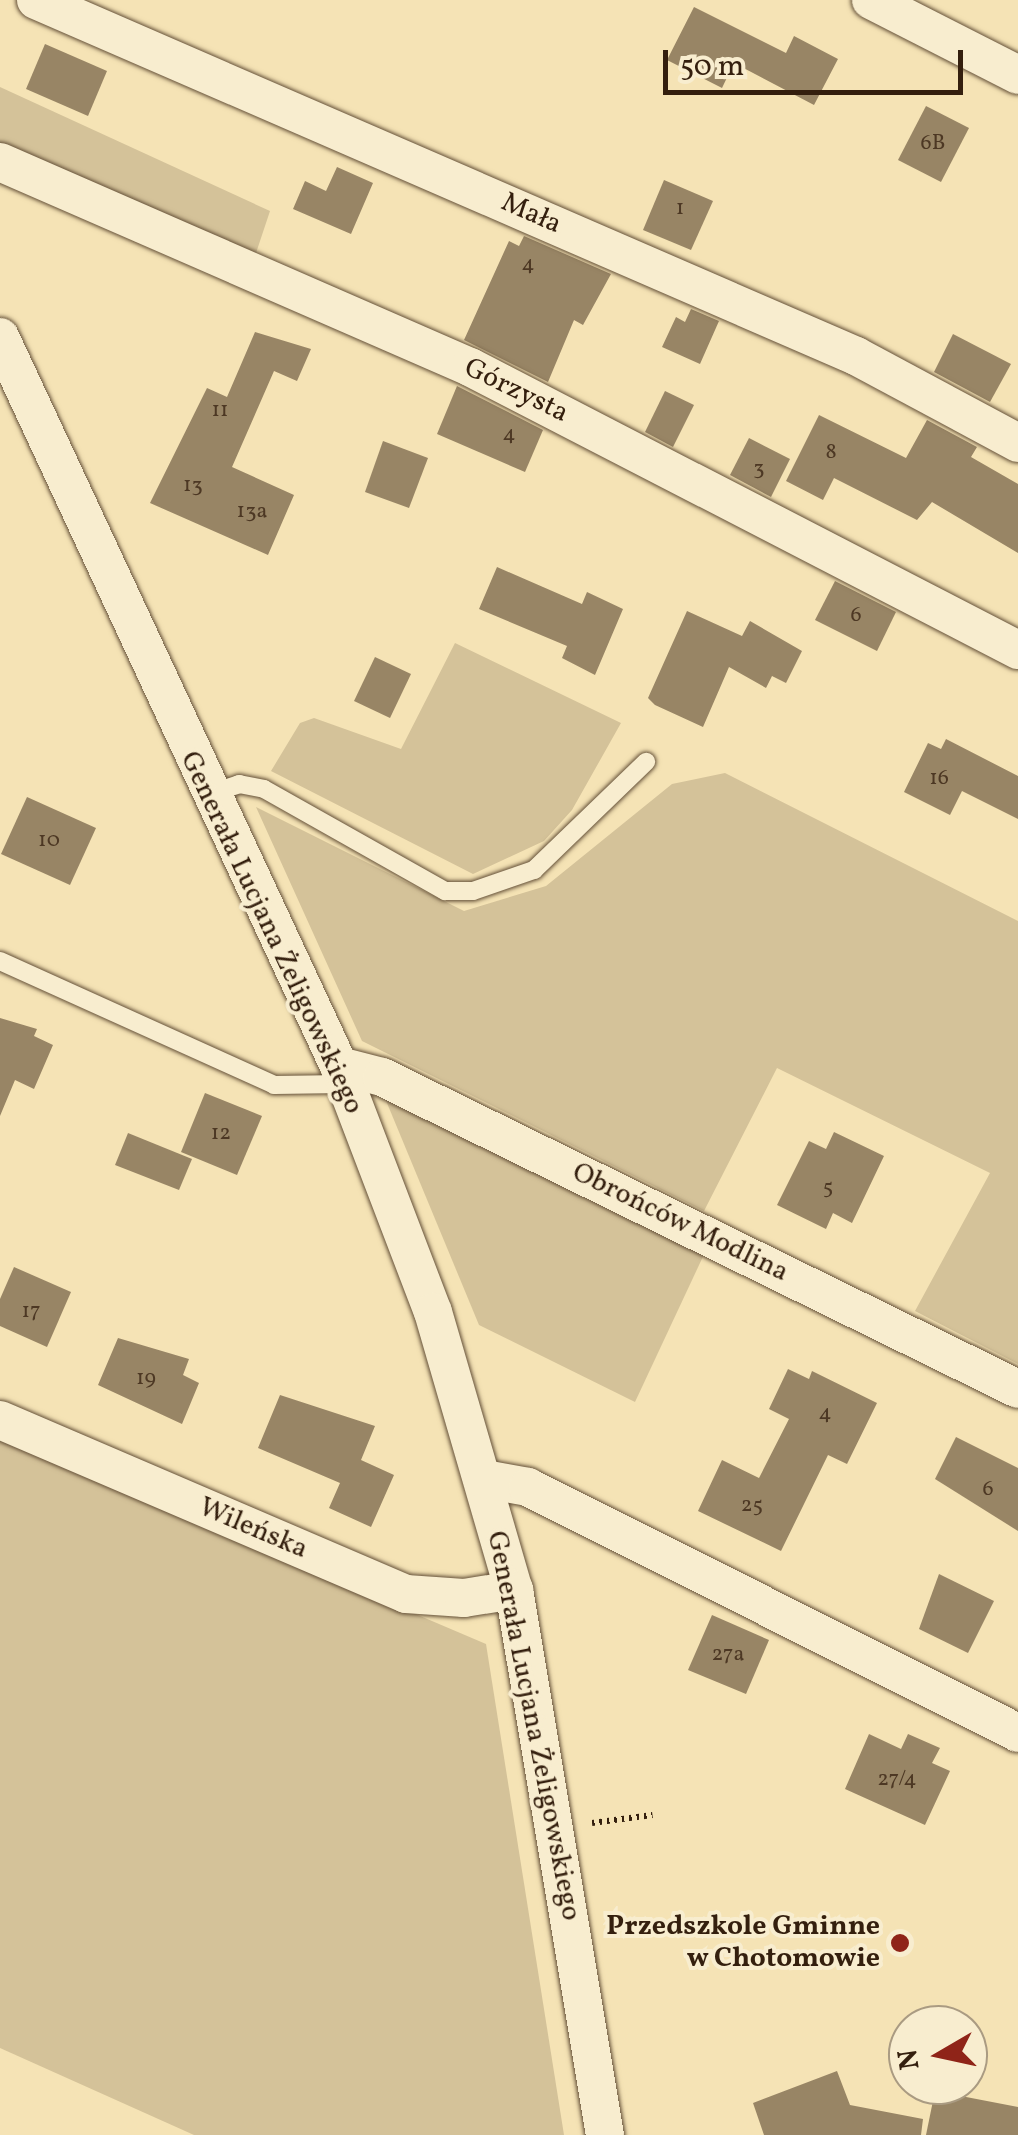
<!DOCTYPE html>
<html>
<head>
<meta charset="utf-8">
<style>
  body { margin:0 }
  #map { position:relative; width:1018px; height:2135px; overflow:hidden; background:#f5e3b5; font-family:Vollkorn,serif }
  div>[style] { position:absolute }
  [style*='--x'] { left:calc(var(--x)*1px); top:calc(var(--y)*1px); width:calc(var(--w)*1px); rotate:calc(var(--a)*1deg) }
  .green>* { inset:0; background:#d4c299 }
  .building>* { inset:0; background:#988565 }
  .path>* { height:6px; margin-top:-3px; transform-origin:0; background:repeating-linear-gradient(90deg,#341f0e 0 2.5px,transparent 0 7.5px) }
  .roads { filter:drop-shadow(0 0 2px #645038) drop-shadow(0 0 2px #645038) }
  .lane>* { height:18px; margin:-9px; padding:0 9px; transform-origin:9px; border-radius:9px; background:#f8edcf }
  .street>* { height:38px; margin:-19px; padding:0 19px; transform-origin:19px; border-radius:19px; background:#f8edcf }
  .dots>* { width:28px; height:28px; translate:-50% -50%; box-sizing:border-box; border:5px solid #f8edcf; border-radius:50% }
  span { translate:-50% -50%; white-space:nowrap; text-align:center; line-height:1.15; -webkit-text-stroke:8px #f8edcf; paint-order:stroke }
  .number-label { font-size:22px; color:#4d3824 }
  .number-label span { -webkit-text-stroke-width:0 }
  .street-label { font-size:28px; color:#341f0e }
  .poi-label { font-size:28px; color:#341f0e; font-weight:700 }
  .right { translate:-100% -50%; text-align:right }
  .north { position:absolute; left:888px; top:2005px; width:100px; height:100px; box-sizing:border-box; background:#f8edcf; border:2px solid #aa9b82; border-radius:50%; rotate:261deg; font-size:28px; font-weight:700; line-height:40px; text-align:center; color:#341f0e }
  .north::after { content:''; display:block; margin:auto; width:35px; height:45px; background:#8f2418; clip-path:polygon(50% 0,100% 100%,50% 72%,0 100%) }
  .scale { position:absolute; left:663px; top:50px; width:300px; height:45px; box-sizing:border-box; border:5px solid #341f0e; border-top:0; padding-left:12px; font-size:30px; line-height:35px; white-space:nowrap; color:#341f0e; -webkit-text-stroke:8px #f8edcf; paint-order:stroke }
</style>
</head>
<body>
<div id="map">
  <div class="green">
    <i style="clip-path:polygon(0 87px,270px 211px,254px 259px,0 146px)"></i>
    <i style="clip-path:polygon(455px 643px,621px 723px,572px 810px,544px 841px,473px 874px,271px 771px,300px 723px,314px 718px,401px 749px)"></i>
    <i style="clip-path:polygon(725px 773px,1018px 921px,1018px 1364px,915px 1311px,990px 1173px,777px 1068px,704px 1211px,362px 1041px,256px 807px,464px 911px,546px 886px,672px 784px)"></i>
    <i style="clip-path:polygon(382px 1091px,707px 1248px,635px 1402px,479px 1325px)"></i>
    <i style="clip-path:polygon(0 1437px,486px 1644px,564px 2135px,194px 2135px,0 2048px)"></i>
  </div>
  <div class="building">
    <i style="clip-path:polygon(694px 7px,786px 53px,794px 36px,838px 59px,814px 105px,734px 63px,722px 88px,667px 60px)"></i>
    <i style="clip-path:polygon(45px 44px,107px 71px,88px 116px,26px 89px)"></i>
    <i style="clip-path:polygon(926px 106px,969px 128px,941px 182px,898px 160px)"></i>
    <i style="clip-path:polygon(337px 167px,373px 183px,351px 234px,293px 209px,305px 181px,326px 191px)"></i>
    <i style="clip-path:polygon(664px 180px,713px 201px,691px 250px,643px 230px)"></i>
    <i style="clip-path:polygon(524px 236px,611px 274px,583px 325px,574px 320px,548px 382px,464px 340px,509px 241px,519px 246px)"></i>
    <i style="clip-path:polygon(691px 309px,719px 321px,700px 364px,662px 347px,676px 317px,685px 322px)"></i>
    <i style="clip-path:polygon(255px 332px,311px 349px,297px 381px,274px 371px,232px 467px,294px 495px,268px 555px,150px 503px,207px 388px,227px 397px)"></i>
    <i style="clip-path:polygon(953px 334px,1011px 364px,990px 402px,934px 372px)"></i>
    <i style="clip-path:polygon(457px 386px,543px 430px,525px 472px,437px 434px)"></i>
    <i style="clip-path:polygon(665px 391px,694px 405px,673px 447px,645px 432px)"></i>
    <i style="clip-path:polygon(819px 415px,906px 458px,927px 420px,977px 447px,971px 457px,1018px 484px,1018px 553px,932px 502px,917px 520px,834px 478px,823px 500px,786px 481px)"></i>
    <i style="clip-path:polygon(749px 438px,790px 459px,771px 497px,730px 475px)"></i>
    <i style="clip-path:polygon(383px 441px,428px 458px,409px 508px,365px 492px)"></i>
    <i style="clip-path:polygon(497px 567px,582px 604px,587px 592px,623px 609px,595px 675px,562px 658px,567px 646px,479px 609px)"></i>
    <i style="clip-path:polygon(835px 581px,896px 612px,877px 651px,815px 620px)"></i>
    <i style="clip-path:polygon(687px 611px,742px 636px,750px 621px,802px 651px,786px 683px,772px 676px,766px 688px,729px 667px,703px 727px,655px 705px,648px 698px)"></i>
    <i style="clip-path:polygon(375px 657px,411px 674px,390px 718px,354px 701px)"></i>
    <i style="clip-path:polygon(946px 739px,1018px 776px,1018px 819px,962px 791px,950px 815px,904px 792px,928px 743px,941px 749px)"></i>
    <i style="clip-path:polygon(27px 797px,96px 828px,70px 885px,1px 854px)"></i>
    <i style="clip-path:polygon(0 1018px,37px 1029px,34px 1036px,53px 1045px,34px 1089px,15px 1080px,0 1116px)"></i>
    <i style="clip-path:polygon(205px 1093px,262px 1116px,237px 1175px,181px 1152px)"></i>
    <i style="clip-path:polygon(834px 1132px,884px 1156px,852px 1223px,833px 1213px,826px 1229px,777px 1205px,809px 1141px,826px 1149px)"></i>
    <i style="clip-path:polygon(128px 1133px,192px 1159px,179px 1190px,115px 1165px)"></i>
    <i style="clip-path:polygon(14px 1267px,71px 1292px,47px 1347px,0 1326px,0 1299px)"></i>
    <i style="clip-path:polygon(118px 1338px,189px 1359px,183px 1375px,199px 1383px,182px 1424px,98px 1385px)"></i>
    <i style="clip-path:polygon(788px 1369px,809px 1379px,812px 1371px,877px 1403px,847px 1464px,828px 1455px,781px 1551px,698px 1511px,722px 1460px,759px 1478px,789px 1419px,769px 1409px)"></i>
    <i style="clip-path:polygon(280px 1395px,375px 1426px,361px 1460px,394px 1475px,371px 1527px,329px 1508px,340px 1483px,258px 1448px)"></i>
    <i style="clip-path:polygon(956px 1437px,1018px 1468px,1018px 1531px,935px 1479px)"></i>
    <i style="clip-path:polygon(939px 1574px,994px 1601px,968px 1653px,919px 1629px)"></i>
    <i style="clip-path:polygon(712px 1615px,769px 1640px,746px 1694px,688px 1670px)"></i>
    <i style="clip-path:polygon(869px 1734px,901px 1749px,908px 1734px,940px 1748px,932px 1763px,950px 1771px,925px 1825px,845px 1789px)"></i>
    <i style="clip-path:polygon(837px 2071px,850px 2105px,923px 2119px,921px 2135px,764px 2135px,753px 2103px)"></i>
    <i style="clip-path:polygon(935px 2091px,1018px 2107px,1018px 2135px,926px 2135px)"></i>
  </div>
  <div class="path">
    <i style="--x:592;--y:1823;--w:61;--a:-7.6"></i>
  </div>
  <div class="roads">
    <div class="lane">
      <i style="--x:209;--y:794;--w:32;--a:-18"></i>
      <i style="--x:239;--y:784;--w:25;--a:11"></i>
      <i style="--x:264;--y:789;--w:208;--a:29.4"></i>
      <i style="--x:445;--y:891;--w:28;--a:0"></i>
      <i style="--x:473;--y:891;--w:65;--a:-19"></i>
      <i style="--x:534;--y:870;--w:156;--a:-44"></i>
      <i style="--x:0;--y:961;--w:301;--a:24.3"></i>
      <i style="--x:274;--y:1085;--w:70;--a:-0.8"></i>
    </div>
    <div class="street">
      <i style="--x:36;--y:0;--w:894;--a:23.47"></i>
      <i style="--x:856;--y:356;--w:184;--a:28.2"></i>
      <i style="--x:871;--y:0;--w:165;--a:27"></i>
      <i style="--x:0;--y:162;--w:513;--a:23.57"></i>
      <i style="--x:470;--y:367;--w:617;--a:27.31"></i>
      <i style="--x:0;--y:337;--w:804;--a:65.06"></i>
      <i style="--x:339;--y:1066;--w:263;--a:69.1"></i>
      <i style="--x:433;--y:1312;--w:290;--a:73.8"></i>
      <i style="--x:514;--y:1590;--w:553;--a:80.52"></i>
      <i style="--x:339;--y:1066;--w:44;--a:14.3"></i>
      <i style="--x:382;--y:1077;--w:708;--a:26.13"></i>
      <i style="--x:0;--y:1420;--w:442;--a:23.2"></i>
      <i style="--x:406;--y:1594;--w:58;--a:3.9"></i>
      <i style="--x:464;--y:1598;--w:51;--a:-9.1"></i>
      <i style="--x:484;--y:1479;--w:45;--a:10.3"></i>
      <i style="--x:528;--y:1487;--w:548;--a:26.66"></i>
    </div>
  </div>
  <div class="dots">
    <i style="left:900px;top:1943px;background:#8f2418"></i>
  </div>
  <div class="number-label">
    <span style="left:933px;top:144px">6B</span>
    <span style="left:680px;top:209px">1</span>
    <span style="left:528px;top:265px">4</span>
    <span style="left:220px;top:411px">11</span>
    <span style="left:509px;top:435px">4</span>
    <span style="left:831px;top:453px">8</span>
    <span style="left:759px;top:469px">3</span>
    <span style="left:193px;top:486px">13</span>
    <span style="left:252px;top:512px">13a</span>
    <span style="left:856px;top:616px">6</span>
    <span style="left:939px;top:779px">16</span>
    <span style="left:49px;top:841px">10</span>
    <span style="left:221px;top:1134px">12</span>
    <span style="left:828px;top:1188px">5</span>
    <span style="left:31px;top:1312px">17</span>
    <span style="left:146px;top:1379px">19</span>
    <span style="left:825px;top:1414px">4</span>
    <span style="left:988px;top:1490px">6</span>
    <span style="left:752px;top:1506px">25</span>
    <span style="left:728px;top:1655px">27a</span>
    <span style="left:897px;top:1780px">27/4</span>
  </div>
  <div class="street-label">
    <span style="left:531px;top:214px;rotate:24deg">Mała</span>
    <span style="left:516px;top:391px;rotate:26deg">Górzysta</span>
    <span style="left:271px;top:933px;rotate:65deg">Generała Lucjana Żeligowskiego</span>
    <span style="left:680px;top:1223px;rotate:26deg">Obrońców Modlina</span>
    <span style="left:253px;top:1529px;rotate:23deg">Wileńska</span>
    <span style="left:533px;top:1726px;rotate:79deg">Generała Lucjana Żeligowskiego</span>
  </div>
  <div class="poi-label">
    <span class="right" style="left:880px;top:1943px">Przedszkole Gminne<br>w Chotomowie</span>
  </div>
  <div class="north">N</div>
  <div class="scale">50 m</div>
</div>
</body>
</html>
